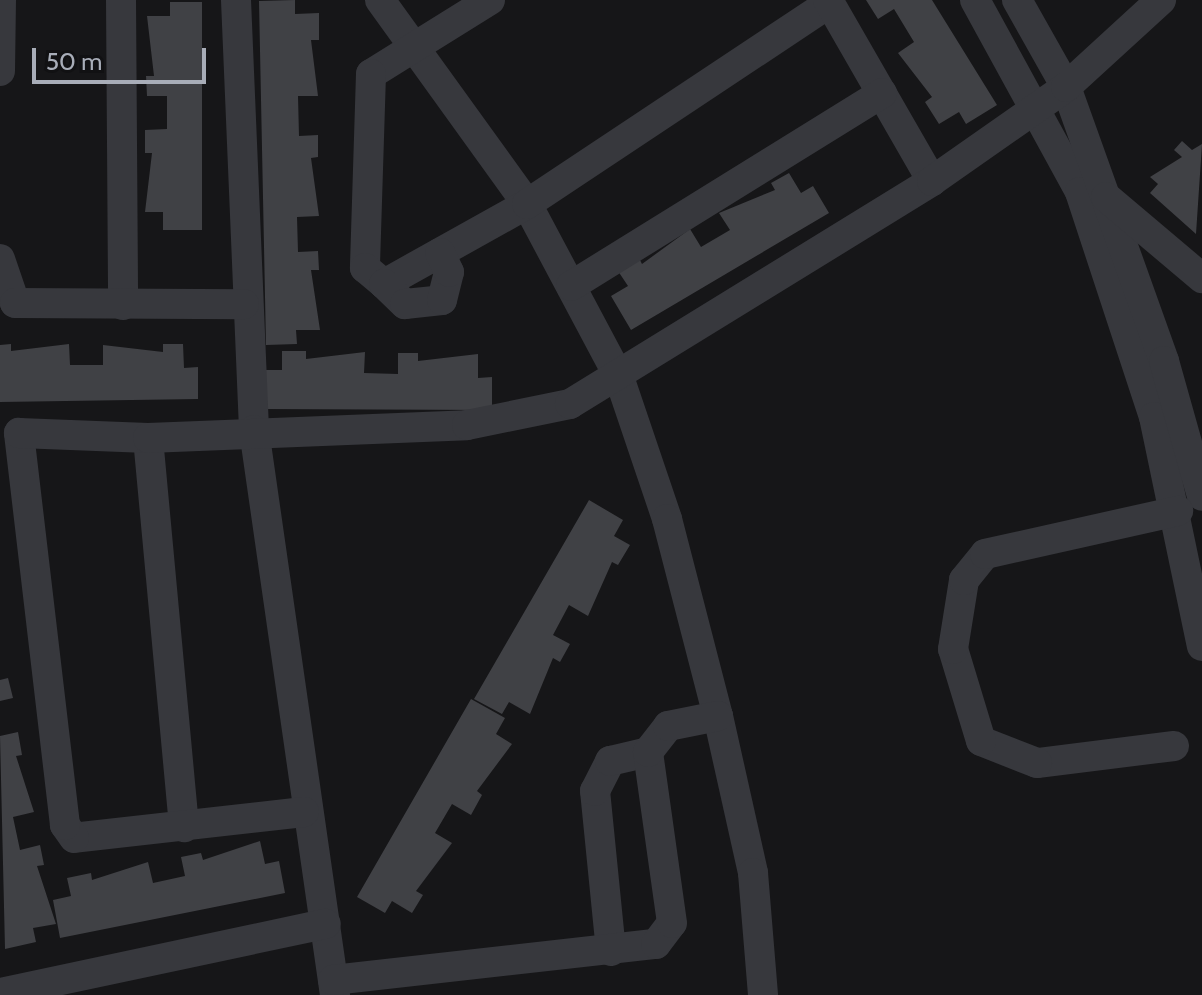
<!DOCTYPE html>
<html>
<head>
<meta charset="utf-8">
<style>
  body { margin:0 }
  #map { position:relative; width:1202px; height:995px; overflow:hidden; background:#161618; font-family:Cabin,sans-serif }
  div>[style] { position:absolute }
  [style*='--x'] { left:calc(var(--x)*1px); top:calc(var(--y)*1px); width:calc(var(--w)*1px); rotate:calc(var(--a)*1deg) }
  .building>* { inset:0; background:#404145 }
  .minor>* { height:30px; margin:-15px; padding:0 15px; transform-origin:15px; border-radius:15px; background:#37383d }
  span { translate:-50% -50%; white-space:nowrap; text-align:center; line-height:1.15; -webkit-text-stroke:7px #111113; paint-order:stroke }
  .scale { position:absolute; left:32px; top:48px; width:174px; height:36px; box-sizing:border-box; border:4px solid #a8adb8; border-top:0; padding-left:10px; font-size:24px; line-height:28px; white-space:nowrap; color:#a8adb8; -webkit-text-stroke:6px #111113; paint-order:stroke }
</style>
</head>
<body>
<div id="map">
  <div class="building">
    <i style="clip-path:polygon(295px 0,295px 14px,319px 13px,319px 40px,311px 40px,318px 96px,298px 96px,299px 136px,318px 135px,318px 157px,311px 158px,319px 216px,297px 217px,298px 252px,318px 251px,319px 270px,311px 270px,320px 330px,296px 330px,297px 344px,266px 345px,259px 1px)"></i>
    <i style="clip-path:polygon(866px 0,932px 0,997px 105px,966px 124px,959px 112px,939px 124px,925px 102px,932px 97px,898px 53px,914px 42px,894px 9px,878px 19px)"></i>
    <i style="clip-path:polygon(170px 2px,202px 2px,202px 230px,163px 230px,163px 212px,145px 212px,152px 153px,145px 153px,145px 130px,167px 129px,167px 96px,147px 96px,146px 76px,154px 76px,147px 16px,170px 16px)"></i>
    <i style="clip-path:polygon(1182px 141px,1192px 150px,1202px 144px,1196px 234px,1150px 193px,1158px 184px,1150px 177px,1182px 157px,1174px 150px)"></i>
    <i style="clip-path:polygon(789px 173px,801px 193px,813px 186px,829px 213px,631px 330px,611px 296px,628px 286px,618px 271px,639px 258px,642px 264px,690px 229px,701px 247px,730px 230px,719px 213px,775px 190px,771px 183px)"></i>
    <i style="clip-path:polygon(11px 344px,11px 351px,69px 344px,70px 365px,103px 365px,103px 345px,163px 352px,163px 344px,183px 344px,184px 368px,198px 367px,198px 399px,0 402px,0 345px)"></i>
    <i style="clip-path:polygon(282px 351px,306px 351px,306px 359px,365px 352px,364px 373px,398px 374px,398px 353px,418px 353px,418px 361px,478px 354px,478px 378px,492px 377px,492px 410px,263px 409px,263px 370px,282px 370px)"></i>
    <i style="clip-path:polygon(589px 500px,623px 520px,614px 536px,630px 545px,618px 565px,612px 562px,588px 616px,569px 605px,553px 635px,570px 644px,560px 662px,553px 658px,530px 714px,509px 702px,502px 714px,474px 699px)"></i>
    <i style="clip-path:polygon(8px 678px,13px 698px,0 701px,0 680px)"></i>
    <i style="clip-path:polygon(471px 699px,505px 718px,496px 734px,512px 744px,477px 791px,482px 795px,471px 815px,452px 804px,435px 833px,452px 843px,416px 891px,423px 895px,412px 913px,392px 901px,385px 913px,357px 897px)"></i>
    <i style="clip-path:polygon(18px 732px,22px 755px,16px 756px,34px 812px,13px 817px,20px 850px,40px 845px,44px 865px,37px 866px,56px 924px,33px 928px,36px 942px,5px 949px,0 736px)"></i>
    <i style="clip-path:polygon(260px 841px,265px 864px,279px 861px,285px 893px,60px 938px,53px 900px,71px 896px,67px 878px,91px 873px,92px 880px,148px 862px,153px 883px,185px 876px,181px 857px,201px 853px,203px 860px)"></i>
  </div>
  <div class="minor">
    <i style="--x:121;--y:0;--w:305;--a:89.6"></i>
    <i style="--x:236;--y:0;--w:430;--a:87.6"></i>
    <i style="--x:254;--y:430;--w:571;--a:81.84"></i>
    <i style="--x:380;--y:0;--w:251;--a:54.2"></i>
    <i style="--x:527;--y:204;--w:196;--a:62"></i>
    <i style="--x:619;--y:377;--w:150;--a:71.3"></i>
    <i style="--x:667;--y:519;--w:203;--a:75.5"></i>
    <i style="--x:718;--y:716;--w:161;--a:77.4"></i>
    <i style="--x:753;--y:873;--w:122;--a:85.3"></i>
    <i style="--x:490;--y:0;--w:140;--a:148.1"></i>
    <i style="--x:371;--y:74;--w:194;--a:91.8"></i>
    <i style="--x:365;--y:268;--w:25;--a:40"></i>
    <i style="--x:384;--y:284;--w:164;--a:-29.2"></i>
    <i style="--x:527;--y:204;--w:364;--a:-33.6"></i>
    <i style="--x:828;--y:0;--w:209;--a:60.1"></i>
    <i style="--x:975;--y:0;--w:219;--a:61.3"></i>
    <i style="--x:1080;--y:192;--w:237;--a:71.8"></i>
    <i style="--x:1154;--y:417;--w:234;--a:78.2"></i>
    <i style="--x:1017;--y:0;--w:100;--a:60.6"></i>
    <i style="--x:1066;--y:87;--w:291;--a:70.3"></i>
    <i style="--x:1164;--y:361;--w:140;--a:74.3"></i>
    <i style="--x:0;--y:71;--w:71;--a:-89.2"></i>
    <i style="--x:1106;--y:197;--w:126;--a:40.2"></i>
    <i style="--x:0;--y:259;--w:46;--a:71.2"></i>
    <i style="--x:15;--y:303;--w:229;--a:0.3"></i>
    <i style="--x:384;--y:284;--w:29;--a:44"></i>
    <i style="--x:405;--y:304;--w:37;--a:-6"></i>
    <i style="--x:442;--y:300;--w:29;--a:-76"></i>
    <i style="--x:449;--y:272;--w:21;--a:-115"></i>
    <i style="--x:571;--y:286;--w:366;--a:-31.8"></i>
    <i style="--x:148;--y:438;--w:391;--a:84.7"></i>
    <i style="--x:1174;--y:746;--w:138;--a:172.9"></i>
    <i style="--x:1037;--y:763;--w:60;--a:-158.6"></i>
    <i style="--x:981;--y:741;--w:96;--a:-106.9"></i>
    <i style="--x:953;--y:649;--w:70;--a:-80.9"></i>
    <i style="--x:964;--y:580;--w:33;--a:-51"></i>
    <i style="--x:985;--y:554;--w:198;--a:-12.6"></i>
    <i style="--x:304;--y:812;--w:231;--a:173.6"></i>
    <i style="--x:74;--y:838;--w:16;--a:-125"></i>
    <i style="--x:65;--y:825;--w:395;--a:-96.7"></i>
    <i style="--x:19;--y:433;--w:129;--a:2.2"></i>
    <i style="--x:148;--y:438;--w:319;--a:-2.3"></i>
    <i style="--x:467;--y:425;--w:105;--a:-11.5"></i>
    <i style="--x:570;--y:404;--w:425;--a:-31.6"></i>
    <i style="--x:932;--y:181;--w:164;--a:-35"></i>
    <i style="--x:1066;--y:87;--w:129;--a:-42.5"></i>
    <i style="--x:611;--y:951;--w:161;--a:-95.7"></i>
    <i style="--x:595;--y:791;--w:34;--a:-63"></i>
    <i style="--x:610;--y:761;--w:39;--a:-13"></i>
    <i style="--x:333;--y:980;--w:325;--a:-6.4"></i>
    <i style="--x:656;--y:944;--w:26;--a:-53"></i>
    <i style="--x:672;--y:923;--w:173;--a:-98"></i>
    <i style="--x:648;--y:752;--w:33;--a:-52"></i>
    <i style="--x:668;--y:726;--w:51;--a:-11.3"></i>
    <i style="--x:0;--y:993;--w:333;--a:-12"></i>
  </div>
  <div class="scale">50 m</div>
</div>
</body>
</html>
